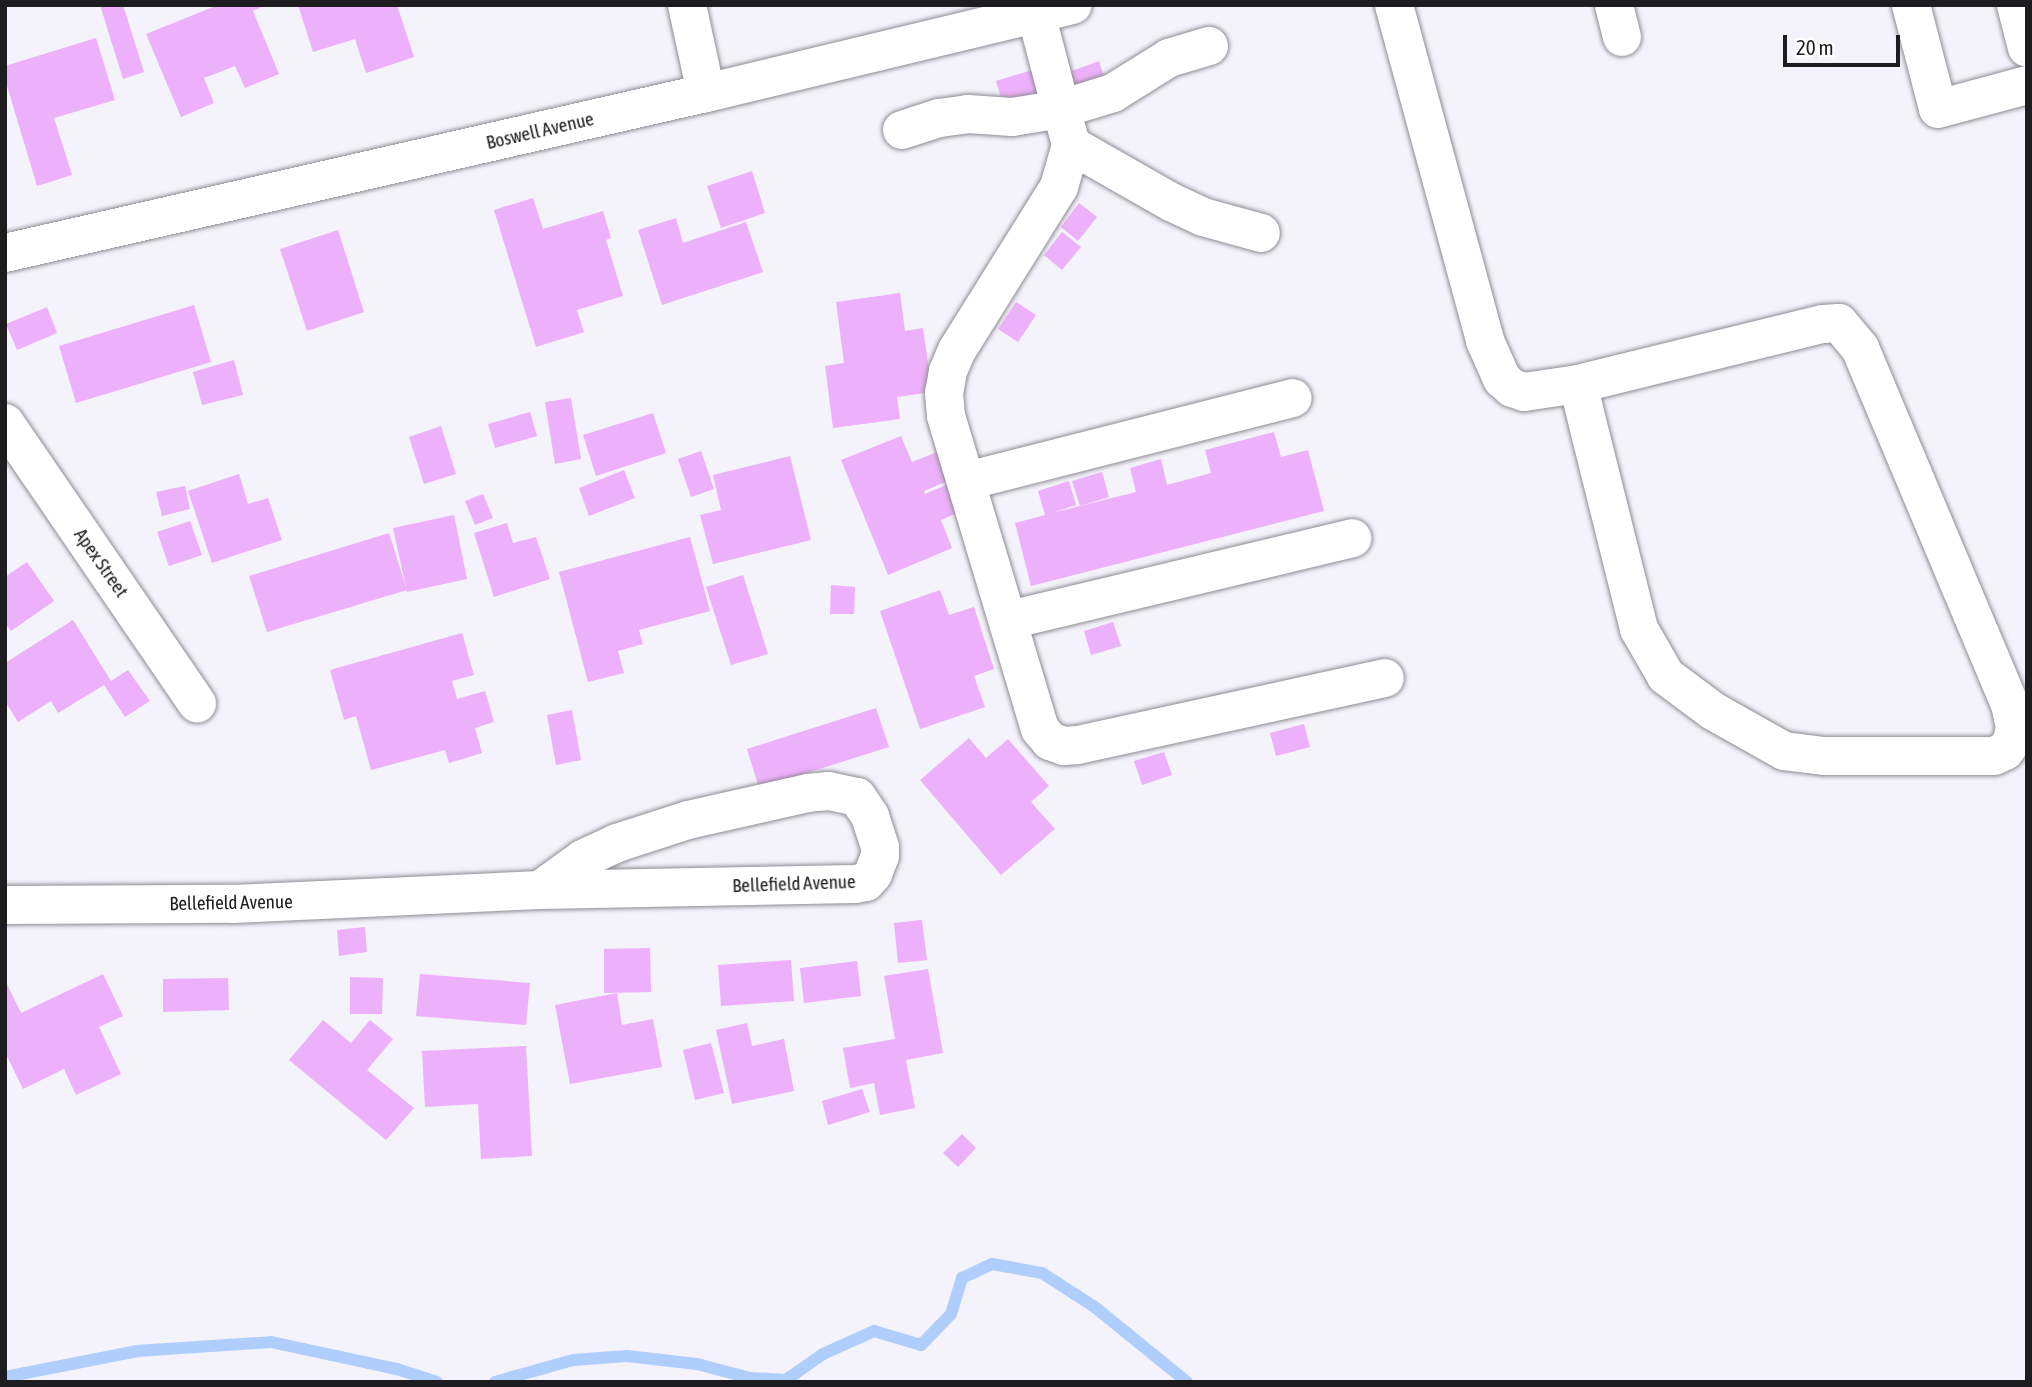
<!DOCTYPE html>
<html>
<head>
<meta charset="utf-8">
<style>
  body { margin:0 }
  #map { position:relative; width:2032px; height:1387px; overflow:hidden; background:#f4f2fa; font-family:"Asap Condensed",sans-serif }
  div>[style] { position:absolute }
  [style*='--x'] { left:calc(var(--x)*1px); top:calc(var(--y)*1px); width:calc(var(--w)*1px); rotate:calc(var(--a)*1deg) }
  .stream>* { height:12px; margin:-6px; padding:0 6px; transform-origin:6px; border-radius:6px; background:#afcefb }
  .building>* { inset:0; background:#edb0fa }
  .roads { filter:drop-shadow(0 0 2px #8e8c93) drop-shadow(0 0 2px #8e8c93) }
  .minor>* { height:38px; margin:-19px; padding:0 19px; transform-origin:19px; border-radius:19px; background:#fff }
  span { translate:-50% -50%; white-space:nowrap; text-align:center; line-height:1.15; -webkit-text-stroke:6px #fff; paint-order:stroke }
  .street-label { font-size:19px; color:#1d1c1f }
  .frame { position:absolute; inset:0; border:7px solid #1d1c1f; pointer-events:none }
  .scale { position:absolute; left:1783px; top:35px; width:117px; height:32px; box-sizing:border-box; border:4px solid #1d1c1f; border-top:0; padding-left:9px; font-size:21px; line-height:24px; white-space:nowrap; color:#1d1c1f; -webkit-text-stroke:5px #fff; paint-order:stroke }
</style>
</head>
<body>
<div id="map">
  <div class="stream">
    <i style="--x:5;--y:1377;--w:135;--a:-11.1"></i>
    <i style="--x:137;--y:1351;--w:134;--a:-3.8"></i>
    <i style="--x:271;--y:1342;--w:129;--a:12.1"></i>
    <i style="--x:397;--y:1369;--w:42;--a:18"></i>
    <i style="--x:495;--y:1382;--w:81;--a:-15.8"></i>
    <i style="--x:573;--y:1360;--w:54;--a:-4.2"></i>
    <i style="--x:627;--y:1356;--w:70;--a:6.5"></i>
    <i style="--x:697;--y:1364;--w:55;--a:14.8"></i>
    <i style="--x:750;--y:1378;--w:36;--a:3"></i>
    <i style="--x:786;--y:1380;--w:45;--a:-35.1"></i>
    <i style="--x:823;--y:1354;--w:56;--a:-24.3"></i>
    <i style="--x:874;--y:1331;--w:49;--a:16.6"></i>
    <i style="--x:921;--y:1345;--w:43;--a:-45.9"></i>
    <i style="--x:951;--y:1314;--w:38;--a:-73"></i>
    <i style="--x:962;--y:1278;--w:33;--a:-25"></i>
    <i style="--x:992;--y:1264;--w:51;--a:10.2"></i>
    <i style="--x:1042;--y:1273;--w:64;--a:32.9"></i>
    <i style="--x:1096;--y:1308;--w:117;--a:39.1"></i>
  </div>
  <div class="building">
    <i style="clip-path:polygon(100px 5px,123px 5px,144px 72px,123px 79px)"></i>
    <i style="clip-path:polygon(218px 5px,266px 5px,253px 11px,279px 74px,245px 88px,235px 66px,204px 78px,214px 103px,181px 117px,146px 34px)"></i>
    <i style="clip-path:polygon(298px 5px,397px 5px,414px 57px,366px 73px,355px 39px,313px 52px)"></i>
    <i style="clip-path:polygon(96px 38px,115px 100px,54px 118px,72px 175px,37px 186px,5px 79px,5px 66px)"></i>
    <i style="clip-path:polygon(1099px 61px,1107px 86px,1077px 96px,1069px 72px)"></i>
    <i style="clip-path:polygon(1032px 70px,1042px 104px,1006px 114px,996px 81px)"></i>
    <i style="clip-path:polygon(752px 171px,765px 213px,721px 228px,707px 186px)"></i>
    <i style="clip-path:polygon(533px 198px,543px 229px,603px 211px,611px 238px,606px 240px,623px 296px,577px 310px,584px 332px,536px 347px,494px 210px)"></i>
    <i style="clip-path:polygon(1079px 203px,1097px 217px,1078px 241px,1061px 227px)"></i>
    <i style="clip-path:polygon(676px 218px,683px 243px,746px 222px,763px 272px,662px 305px,638px 230px)"></i>
    <i style="clip-path:polygon(338px 230px,364px 312px,307px 331px,280px 249px)"></i>
    <i style="clip-path:polygon(1062px 232px,1081px 247px,1062px 270px,1044px 255px)"></i>
    <i style="clip-path:polygon(900px 293px,905px 331px,923px 328px,932px 392px,897px 397px,900px 419px,833px 428px,825px 366px,844px 363px,836px 302px)"></i>
    <i style="clip-path:polygon(1016px 302px,1036px 315px,1018px 342px,998px 329px)"></i>
    <i style="clip-path:polygon(194px 305px,211px 362px,76px 403px,59px 346px)"></i>
    <i style="clip-path:polygon(47px 307px,57px 333px,17px 350px,6px 324px)"></i>
    <i style="clip-path:polygon(234px 360px,243px 395px,202px 405px,193px 372px)"></i>
    <i style="clip-path:polygon(571px 398px,581px 459px,555px 464px,545px 402px)"></i>
    <i style="clip-path:polygon(530px 412px,537px 436px,495px 448px,488px 424px)"></i>
    <i style="clip-path:polygon(653px 413px,666px 453px,596px 476px,583px 435px)"></i>
    <i style="clip-path:polygon(441px 426px,456px 474px,424px 484px,409px 437px)"></i>
    <i style="clip-path:polygon(1274px 432px,1281px 457px,1308px 450px,1324px 511px,1031px 586px,1015px 523px,1045px 515px,1038px 491px,1069px 481px,1076px 505px,1052px 513px,1136px 492px,1130px 468px,1161px 459px,1167px 485px,1211px 473px,1205px 450px)"></i>
    <i style="clip-path:polygon(901px 436px,912px 462px,937px 452px,948px 481px,924px 491px,925px 494px,951px 483px,962px 511px,941px 520px,952px 548px,888px 575px,841px 460px)"></i>
    <i style="clip-path:polygon(701px 451px,714px 489px,691px 497px,678px 459px)"></i>
    <i style="clip-path:polygon(790px 456px,811px 540px,713px 564px,700px 515px,721px 510px,713px 475px)"></i>
    <i style="clip-path:polygon(624px 470px,635px 498px,589px 516px,579px 488px)"></i>
    <i style="clip-path:polygon(1102px 472px,1109px 497px,1080px 506px,1072px 481px)"></i>
    <i style="clip-path:polygon(239px 474px,248px 504px,268px 498px,282px 540px,212px 563px,188px 491px)"></i>
    <i style="clip-path:polygon(185px 486px,190px 509px,162px 516px,156px 492px)"></i>
    <i style="clip-path:polygon(483px 494px,493px 518px,475px 525px,465px 501px)"></i>
    <i style="clip-path:polygon(454px 515px,467px 579px,407px 592px,393px 528px)"></i>
    <i style="clip-path:polygon(190px 521px,202px 555px,169px 566px,157px 532px)"></i>
    <i style="clip-path:polygon(507px 523px,513px 543px,536px 537px,550px 579px,494px 597px,474px 533px)"></i>
    <i style="clip-path:polygon(389px 533px,407px 590px,267px 632px,249px 576px)"></i>
    <i style="clip-path:polygon(690px 537px,710px 611px,639px 630px,643px 644px,618px 651px,624px 673px,588px 682px,559px 572px)"></i>
    <i style="clip-path:polygon(27px 562px,54px 601px,11px 631px,5px 623px,5px 577px)"></i>
    <i style="clip-path:polygon(743px 575px,768px 654px,731px 665px,706px 587px)"></i>
    <i style="clip-path:polygon(831px 585px,855px 587px,854px 614px,830px 614px)"></i>
    <i style="clip-path:polygon(940px 590px,949px 615px,974px 607px,994px 669px,974px 676px,985px 707px,920px 729px,880px 611px)"></i>
    <i style="clip-path:polygon(73px 620px,111px 681px,128px 670px,150px 701px,125px 717px,104px 685px,58px 713px,51px 701px,18px 722px,5px 701px,5px 663px)"></i>
    <i style="clip-path:polygon(1113px 622px,1121px 646px,1091px 655px,1084px 631px)"></i>
    <i style="clip-path:polygon(462px 633px,474px 675px,452px 681px,457px 699px,485px 691px,494px 722px,475px 728px,482px 753px,449px 763px,445px 750px,371px 770px,356px 716px,344px 720px,330px 670px)"></i>
    <i style="clip-path:polygon(876px 708px,889px 747px,759px 788px,747px 749px)"></i>
    <i style="clip-path:polygon(572px 710px,581px 760px,556px 765px,547px 715px)"></i>
    <i style="clip-path:polygon(1304px 724px,1310px 747px,1276px 756px,1270px 733px)"></i>
    <i style="clip-path:polygon(969px 738px,986px 758px,1008px 739px,1049px 786px,1031px 802px,1055px 829px,1001px 875px,920px 780px)"></i>
    <i style="clip-path:polygon(1164px 752px,1172px 775px,1142px 785px,1134px 761px)"></i>
    <i style="clip-path:polygon(922px 920px,927px 960px,898px 963px,894px 923px)"></i>
    <i style="clip-path:polygon(365px 927px,367px 952px,339px 956px,337px 930px)"></i>
    <i style="clip-path:polygon(650px 948px,651px 992px,604px 993px,604px 949px)"></i>
    <i style="clip-path:polygon(791px 960px,794px 1001px,721px 1006px,718px 965px)"></i>
    <i style="clip-path:polygon(857px 961px,861px 996px,804px 1003px,800px 968px)"></i>
    <i style="clip-path:polygon(928px 969px,943px 1053px,906px 1060px,915px 1108px,880px 1115px,874px 1083px,850px 1088px,843px 1048px,895px 1039px,884px 976px)"></i>
    <i style="clip-path:polygon(103px 974px,123px 1016px,99px 1027px,121px 1074px,76px 1095px,64px 1069px,23px 1089px,5px 1052px,5px 980px,21px 1013px)"></i>
    <i style="clip-path:polygon(420px 974px,530px 983px,526px 1025px,416px 1016px)"></i>
    <i style="clip-path:polygon(350px 977px,383px 978px,382px 1014px,350px 1014px)"></i>
    <i style="clip-path:polygon(228px 978px,229px 1010px,163px 1012px,163px 979px)"></i>
    <i style="clip-path:polygon(617px 993px,622px 1025px,653px 1019px,662px 1067px,570px 1084px,555px 1005px)"></i>
    <i style="clip-path:polygon(323px 1020px,351px 1043px,370px 1020px,393px 1039px,367px 1070px,414px 1108px,386px 1140px,289px 1060px)"></i>
    <i style="clip-path:polygon(747px 1023px,752px 1046px,784px 1039px,794px 1091px,732px 1104px,716px 1030px)"></i>
    <i style="clip-path:polygon(711px 1043px,724px 1093px,695px 1100px,683px 1050px)"></i>
    <i style="clip-path:polygon(526px 1046px,532px 1156px,481px 1159px,478px 1104px,425px 1107px,422px 1051px)"></i>
    <i style="clip-path:polygon(862px 1089px,870px 1112px,828px 1125px,822px 1101px)"></i>
    <i style="clip-path:polygon(962px 1134px,976px 1148px,958px 1167px,943px 1153px)"></i>
  </div>
  <div class="roads">
    <div class="minor">
      <i style="--x:687;--y:5;--w:90;--a:77.8"></i>
      <i style="--x:1394;--y:5;--w:348;--a:74.8"></i>
      <i style="--x:1485;--y:341;--w:42;--a:65.9"></i>
      <i style="--x:1502;--y:379;--w:13;--a:42"></i>
      <i style="--x:1512;--y:388;--w:13;--a:18"></i>
      <i style="--x:1524;--y:392;--w:55;--a:-8.4"></i>
      <i style="--x:1578;--y:384;--w:252;--a:-13.8"></i>
      <i style="--x:1823;--y:324;--w:16;--a:-4"></i>
      <i style="--x:1839;--y:323;--w:33;--a:50"></i>
      <i style="--x:1860;--y:348;--w:387;--a:67.2"></i>
      <i style="--x:2010;--y:705;--w:23;--a:77"></i>
      <i style="--x:2015;--y:727;--w:14;--a:102"></i>
      <i style="--x:2012;--y:741;--w:12;--a:125"></i>
      <i style="--x:2005;--y:751;--w:12;--a:156"></i>
      <i style="--x:1994;--y:756;--w:170;--a:180"></i>
      <i style="--x:1824;--y:756;--w:40;--a:-172.9"></i>
      <i style="--x:1784;--y:751;--w:81;--a:-150.6"></i>
      <i style="--x:1713;--y:711;--w:59;--a:-143.3"></i>
      <i style="--x:1666;--y:676;--w:54;--a:-119.9"></i>
      <i style="--x:1639;--y:629;--w:252;--a:-104"></i>
      <i style="--x:1614;--y:5;--w:33;--a:76"></i>
      <i style="--x:1911;--y:5;--w:107;--a:75.4"></i>
      <i style="--x:1938;--y:109;--w:92;--a:-15.1"></i>
      <i style="--x:2016;--y:5;--w:44;--a:75.7"></i>
      <i style="--x:1209;--y:46;--w:42;--a:163.3"></i>
      <i style="--x:1169;--y:58;--w:66;--a:148"></i>
      <i style="--x:1113;--y:93;--w:54;--a:162.9"></i>
      <i style="--x:1061;--y:109;--w:37;--a:74"></i>
      <i style="--x:1071;--y:145;--w:44;--a:105.9"></i>
      <i style="--x:1059;--y:187;--w:192;--a:122"></i>
      <i style="--x:957;--y:350;--w:23;--a:113"></i>
      <i style="--x:948;--y:371;--w:22;--a:100"></i>
      <i style="--x:944;--y:393;--w:23;--a:85"></i>
      <i style="--x:946;--y:416;--w:327;--a:73.3"></i>
      <i style="--x:1040;--y:729;--w:16;--a:50"></i>
      <i style="--x:1050;--y:741;--w:15;--a:20"></i>
      <i style="--x:1064;--y:746;--w:14;--a:-4"></i>
      <i style="--x:1078;--y:745;--w:314;--a:-12.3"></i>
      <i style="--x:902;--y:130;--w:40;--a:-18"></i>
      <i style="--x:940;--y:118;--w:28;--a:-8"></i>
      <i style="--x:968;--y:114;--w:44;--a:3.9"></i>
      <i style="--x:1012;--y:117;--w:50;--a:-9.3"></i>
      <i style="--x:1061;--y:109;--w:98;--a:-104.7"></i>
      <i style="--x:1071;--y:145;--w:115;--a:29.7"></i>
      <i style="--x:1171;--y:202;--w:35;--a:25"></i>
      <i style="--x:1203;--y:217;--w:60;--a:15.4"></i>
      <i style="--x:5;--y:253;--w:719;--a:-12.86"></i>
      <i style="--x:706;--y:93;--w:377;--a:-13.5"></i>
      <i style="--x:5;--y:423;--w:340;--a:55.6"></i>
      <i style="--x:967;--y:481;--w:336;--a:-14.3"></i>
      <i style="--x:1009;--y:620;--w:353;--a:-13.4"></i>
      <i style="--x:5;--y:905;--w:228;--a:-0.3"></i>
      <i style="--x:233;--y:904;--w:307;--a:-2.6"></i>
      <i style="--x:540;--y:890;--w:315;--a:-1.1"></i>
      <i style="--x:855;--y:884;--w:11;--a:-10"></i>
      <i style="--x:866;--y:882;--w:11;--a:-49"></i>
      <i style="--x:873;--y:874;--w:19;--a:-69"></i>
      <i style="--x:880;--y:856;--w:9;--a:-90"></i>
      <i style="--x:880;--y:847;--w:33;--a:-108"></i>
      <i style="--x:870;--y:816;--w:23;--a:-124"></i>
      <i style="--x:857;--y:797;--w:29;--a:-168"></i>
      <i style="--x:829;--y:791;--w:21;--a:175"></i>
      <i style="--x:808;--y:793;--w:123;--a:167.3"></i>
      <i style="--x:688;--y:820;--w:75;--a:162.1"></i>
      <i style="--x:617;--y:843;--w:38;--a:155"></i>
      <i style="--x:583;--y:859;--w:53;--a:144.2"></i>
    </div>
  </div>
  <div class="street-label">
    <span style="left:540px;top:131px;rotate:-13deg">Boswell Avenue</span>
    <span style="left:101px;top:563px;rotate:55deg">Apex Street</span>
    <span style="left:794px;top:884px;rotate:-2deg">Bellefield Avenue</span>
    <span style="left:231px;top:903px;rotate:-1deg">Bellefield Avenue</span>
  </div>
  <div class="frame"></div>
  <div class="scale">20 m</div>
</div>
</body>
</html>
